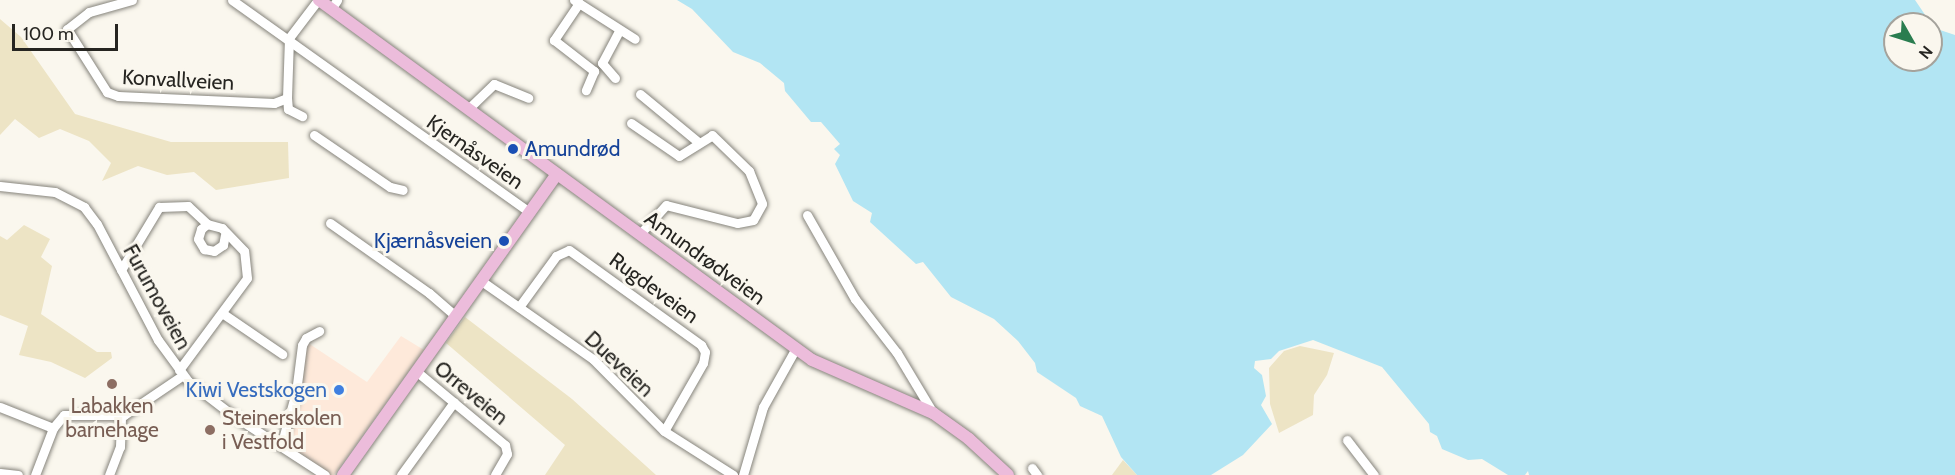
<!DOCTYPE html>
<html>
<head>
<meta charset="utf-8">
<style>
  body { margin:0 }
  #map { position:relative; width:1955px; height:475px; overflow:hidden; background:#faf7ee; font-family:Cabin,sans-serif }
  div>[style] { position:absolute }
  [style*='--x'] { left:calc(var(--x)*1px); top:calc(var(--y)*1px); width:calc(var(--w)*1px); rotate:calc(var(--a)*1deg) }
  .commercial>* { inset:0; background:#fee9da }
  .green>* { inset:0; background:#ede4c5 }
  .water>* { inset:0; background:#b2e5f3 }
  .roads { filter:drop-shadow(0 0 2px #86847c) drop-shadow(0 0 2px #86847c) }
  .minor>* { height:9px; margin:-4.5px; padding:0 4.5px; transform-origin:4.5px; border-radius:4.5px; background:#fff }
  .major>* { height:12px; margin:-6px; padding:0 6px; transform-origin:6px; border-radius:6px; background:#ecbcdb }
  .dots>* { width:16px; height:16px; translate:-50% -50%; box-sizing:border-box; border:3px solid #faf7ee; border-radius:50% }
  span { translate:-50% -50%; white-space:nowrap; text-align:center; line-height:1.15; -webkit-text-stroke:6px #faf7ee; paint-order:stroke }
  .street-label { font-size:21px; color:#262521 }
  .transit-label { font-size:21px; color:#164399 }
  .left { translate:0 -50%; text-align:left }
  .right { translate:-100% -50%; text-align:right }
  .shop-label { font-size:21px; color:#366cbe }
  .education-label { font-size:21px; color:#785e54 }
  .north { position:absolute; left:1883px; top:12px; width:60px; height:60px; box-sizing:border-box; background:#faf7ee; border:2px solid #a5a39c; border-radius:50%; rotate:129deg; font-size:16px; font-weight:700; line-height:24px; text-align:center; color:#262521 }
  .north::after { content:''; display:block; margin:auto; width:21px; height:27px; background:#2a7d4f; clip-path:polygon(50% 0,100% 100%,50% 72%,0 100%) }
  .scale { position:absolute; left:12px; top:24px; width:106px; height:27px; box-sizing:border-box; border:3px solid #262521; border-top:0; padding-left:8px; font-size:18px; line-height:21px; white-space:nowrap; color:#262521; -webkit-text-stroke:4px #faf7ee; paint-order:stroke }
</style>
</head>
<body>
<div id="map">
  <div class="commercial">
    <i style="clip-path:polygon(401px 336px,424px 350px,334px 475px,328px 475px,284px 444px,302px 339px,367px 382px)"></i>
  </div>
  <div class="green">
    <i style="clip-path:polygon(0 19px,21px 37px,75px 114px,171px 142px,288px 142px,289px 178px,216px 190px,194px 172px,167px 175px,138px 166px,102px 181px,111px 163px,89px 141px,60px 129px,39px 138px,15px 119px,0 135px)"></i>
    <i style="clip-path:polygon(24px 225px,50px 239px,41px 257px,52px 266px,41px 314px,97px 352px,111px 352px,112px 358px,85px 378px,51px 362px,19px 355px,28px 326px,0 315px,0 236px,7px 240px)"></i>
    <i style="clip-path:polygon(465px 317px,572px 399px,656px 475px,545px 475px,565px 445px,446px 343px)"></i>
    <i style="clip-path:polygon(1300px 346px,1334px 353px,1327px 375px,1314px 395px,1313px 415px,1279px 433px,1270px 404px,1269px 368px,1284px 351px)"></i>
    <i style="clip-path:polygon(1123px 460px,1137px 475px,1112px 475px)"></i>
  </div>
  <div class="water">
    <i style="clip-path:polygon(evenodd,677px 0,1915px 0,1934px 28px,1955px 35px,1955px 475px,1529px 475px,1528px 471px,1525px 475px,1508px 475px,1482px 459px,1468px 460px,1442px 449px,1437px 436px,1430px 432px,1429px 424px,1382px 367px,1313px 340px,1279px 351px,1271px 359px,1255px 361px,1254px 368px,1262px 375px,1266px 396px,1261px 405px,1272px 424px,1243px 455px,1211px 475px,1137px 475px,1121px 457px,1102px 416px,1080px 406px,1076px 398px,1037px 372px,1035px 363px,1018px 341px,994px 319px,951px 297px,923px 262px,916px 264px,870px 222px,872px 213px,853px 201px,835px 164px,840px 155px,834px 149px,840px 144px,821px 122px,811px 122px,785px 91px,784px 83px,760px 63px,733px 52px,692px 9px,677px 0,1895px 24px,1931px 24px,1931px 60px,1895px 60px,1895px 24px)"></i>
  </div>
  <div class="roads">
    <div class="minor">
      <i style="--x:132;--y:0;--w:45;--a:164.4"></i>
      <i style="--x:89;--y:12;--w:28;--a:142"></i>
      <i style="--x:67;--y:29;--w:75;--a:57.6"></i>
      <i style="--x:107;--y:92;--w:12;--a:20"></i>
      <i style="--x:118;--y:96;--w:156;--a:2.6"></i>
      <i style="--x:274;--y:103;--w:14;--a:-21"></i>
      <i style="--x:287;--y:98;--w:60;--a:-88.1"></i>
      <i style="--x:289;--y:38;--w:48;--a:-52.7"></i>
      <i style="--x:232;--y:0;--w:365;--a:35.5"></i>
      <i style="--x:574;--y:0;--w:72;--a:32.6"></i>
      <i style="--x:579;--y:3;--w:45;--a:124"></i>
      <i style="--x:554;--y:40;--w:51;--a:37.8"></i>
      <i style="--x:594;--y:71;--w:21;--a:113"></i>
      <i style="--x:331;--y:9;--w:11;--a:-56"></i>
      <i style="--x:615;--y:78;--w:20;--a:-131"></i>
      <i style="--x:602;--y:63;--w:36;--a:-62"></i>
      <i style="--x:640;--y:94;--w:75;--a:39.6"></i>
      <i style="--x:287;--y:98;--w:11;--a:85"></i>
      <i style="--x:288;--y:109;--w:16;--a:27"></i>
      <i style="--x:468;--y:109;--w:36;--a:-44"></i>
      <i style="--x:494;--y:84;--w:37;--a:22"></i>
      <i style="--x:631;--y:123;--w:58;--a:34.5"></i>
      <i style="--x:679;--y:156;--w:39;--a:-32"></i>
      <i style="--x:712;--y:135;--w:52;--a:44.2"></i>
      <i style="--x:749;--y:171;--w:35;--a:68"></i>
      <i style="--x:762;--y:204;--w:18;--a:119"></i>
      <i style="--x:753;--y:220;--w:16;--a:169"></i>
      <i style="--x:737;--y:223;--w:73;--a:-165.8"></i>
      <i style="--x:666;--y:205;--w:39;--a:132"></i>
      <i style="--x:314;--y:135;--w:92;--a:34.4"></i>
      <i style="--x:390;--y:187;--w:13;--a:13"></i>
      <i style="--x:0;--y:186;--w:55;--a:6.2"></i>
      <i style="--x:55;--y:192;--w:33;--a:27"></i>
      <i style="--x:84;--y:207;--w:21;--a:53"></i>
      <i style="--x:97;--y:224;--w:131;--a:62.3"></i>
      <i style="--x:158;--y:340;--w:51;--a:53.8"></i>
      <i style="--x:188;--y:381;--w:54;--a:37.5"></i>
      <i style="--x:231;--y:414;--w:112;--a:33"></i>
      <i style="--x:807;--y:215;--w:97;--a:60.3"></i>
      <i style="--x:855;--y:299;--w:68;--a:52.1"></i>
      <i style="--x:897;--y:353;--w:70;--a:59"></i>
      <i style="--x:330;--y:223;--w:121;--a:35.3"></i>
      <i style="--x:429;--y:293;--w:35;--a:41"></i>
      <i style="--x:121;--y:270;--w:74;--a:-58.9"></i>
      <i style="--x:159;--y:207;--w:29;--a:-2"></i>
      <i style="--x:188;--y:206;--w:26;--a:43"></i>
      <i style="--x:480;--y:280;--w:138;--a:35"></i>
      <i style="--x:593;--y:359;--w:101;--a:45.4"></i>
      <i style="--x:664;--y:431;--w:82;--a:32.5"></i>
      <i style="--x:519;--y:307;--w:63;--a:-54"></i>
      <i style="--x:556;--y:256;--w:14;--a:-25"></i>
      <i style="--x:569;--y:250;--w:163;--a:35.7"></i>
      <i style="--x:701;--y:345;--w:8;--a:60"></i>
      <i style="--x:705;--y:352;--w:11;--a:100"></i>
      <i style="--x:703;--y:363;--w:78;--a:119.8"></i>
      <i style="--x:222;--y:313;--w:73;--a:34.3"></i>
      <i style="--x:179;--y:370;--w:114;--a:-53.5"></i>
      <i style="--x:247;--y:278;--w:27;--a:-96"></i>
      <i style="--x:244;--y:251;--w:32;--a:-134"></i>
      <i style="--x:222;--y:228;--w:16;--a:-165"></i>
      <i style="--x:207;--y:224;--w:8;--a:140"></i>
      <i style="--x:201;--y:229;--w:10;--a:107"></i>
      <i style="--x:198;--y:239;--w:12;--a:59"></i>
      <i style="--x:204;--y:249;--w:10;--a:11"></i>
      <i style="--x:214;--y:251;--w:11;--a:-34"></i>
      <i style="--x:223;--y:245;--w:10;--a:-79"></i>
      <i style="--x:416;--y:371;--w:116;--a:39.7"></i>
      <i style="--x:505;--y:445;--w:9;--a:77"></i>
      <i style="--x:507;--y:454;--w:24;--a:120"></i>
      <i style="--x:0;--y:407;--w:57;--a:21.6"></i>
      <i style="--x:1347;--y:440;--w:44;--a:52.4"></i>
      <i style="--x:281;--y:446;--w:56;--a:-74.5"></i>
      <i style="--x:296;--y:392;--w:47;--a:-82.7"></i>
      <i style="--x:302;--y:345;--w:8;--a:-60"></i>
      <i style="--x:306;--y:338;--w:15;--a:-28"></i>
      <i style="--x:1032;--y:468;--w:9;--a:54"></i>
      <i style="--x:0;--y:473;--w:18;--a:6"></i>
      <i style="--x:35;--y:475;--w:50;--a:-69"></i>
      <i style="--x:53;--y:428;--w:17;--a:-50"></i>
      <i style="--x:64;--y:415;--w:60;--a:0"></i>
      <i style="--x:124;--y:415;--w:71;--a:-34.1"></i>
      <i style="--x:109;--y:475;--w:30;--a:-69"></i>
      <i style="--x:120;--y:447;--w:31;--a:-88"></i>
      <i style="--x:401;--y:475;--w:90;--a:-54"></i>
      <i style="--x:743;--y:475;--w:71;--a:-73.6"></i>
      <i style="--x:763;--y:407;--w:68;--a:-60.8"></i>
    </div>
    <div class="major">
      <i style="--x:319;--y:0;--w:610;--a:36.14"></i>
      <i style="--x:812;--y:360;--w:132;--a:23.7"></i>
      <i style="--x:933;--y:413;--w:44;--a:35.8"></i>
      <i style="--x:969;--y:439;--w:53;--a:42.7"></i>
      <i style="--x:343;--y:475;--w:369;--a:-54.6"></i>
    </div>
  </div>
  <div class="dots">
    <i style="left:513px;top:149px;background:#1a4fb4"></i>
    <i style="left:504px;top:241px;background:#1a4fb4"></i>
    <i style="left:112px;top:384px;background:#8d6e63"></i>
    <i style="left:339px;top:390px;background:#3f7fe0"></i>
    <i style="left:210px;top:430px;background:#8d6e63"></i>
  </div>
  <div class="street-label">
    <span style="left:178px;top:80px;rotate:3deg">Konvallveien</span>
    <span style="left:475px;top:152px;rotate:35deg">Kjernåsveien</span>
    <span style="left:705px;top:258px;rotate:36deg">Amundrødveien</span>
    <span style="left:654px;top:288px;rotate:36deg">Rugdeveien</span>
    <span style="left:157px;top:297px;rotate:61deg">Furumoveien</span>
    <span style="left:619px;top:364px;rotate:43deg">Dueveien</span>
    <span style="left:471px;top:393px;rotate:39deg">Orreveien</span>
  </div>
  <div class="transit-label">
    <span class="left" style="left:525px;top:149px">Amundrød</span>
    <span class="right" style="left:492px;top:241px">Kjærnåsveien</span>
  </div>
  <div class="shop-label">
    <span class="right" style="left:327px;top:390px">Kiwi Vestskogen</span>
  </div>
  <div class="education-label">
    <span style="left:112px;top:418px">Labakken<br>barnehage</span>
    <span class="left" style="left:222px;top:430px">Steinerskolen<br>i Vestfold</span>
  </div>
  <div class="north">N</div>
  <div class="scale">100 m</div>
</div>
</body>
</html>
